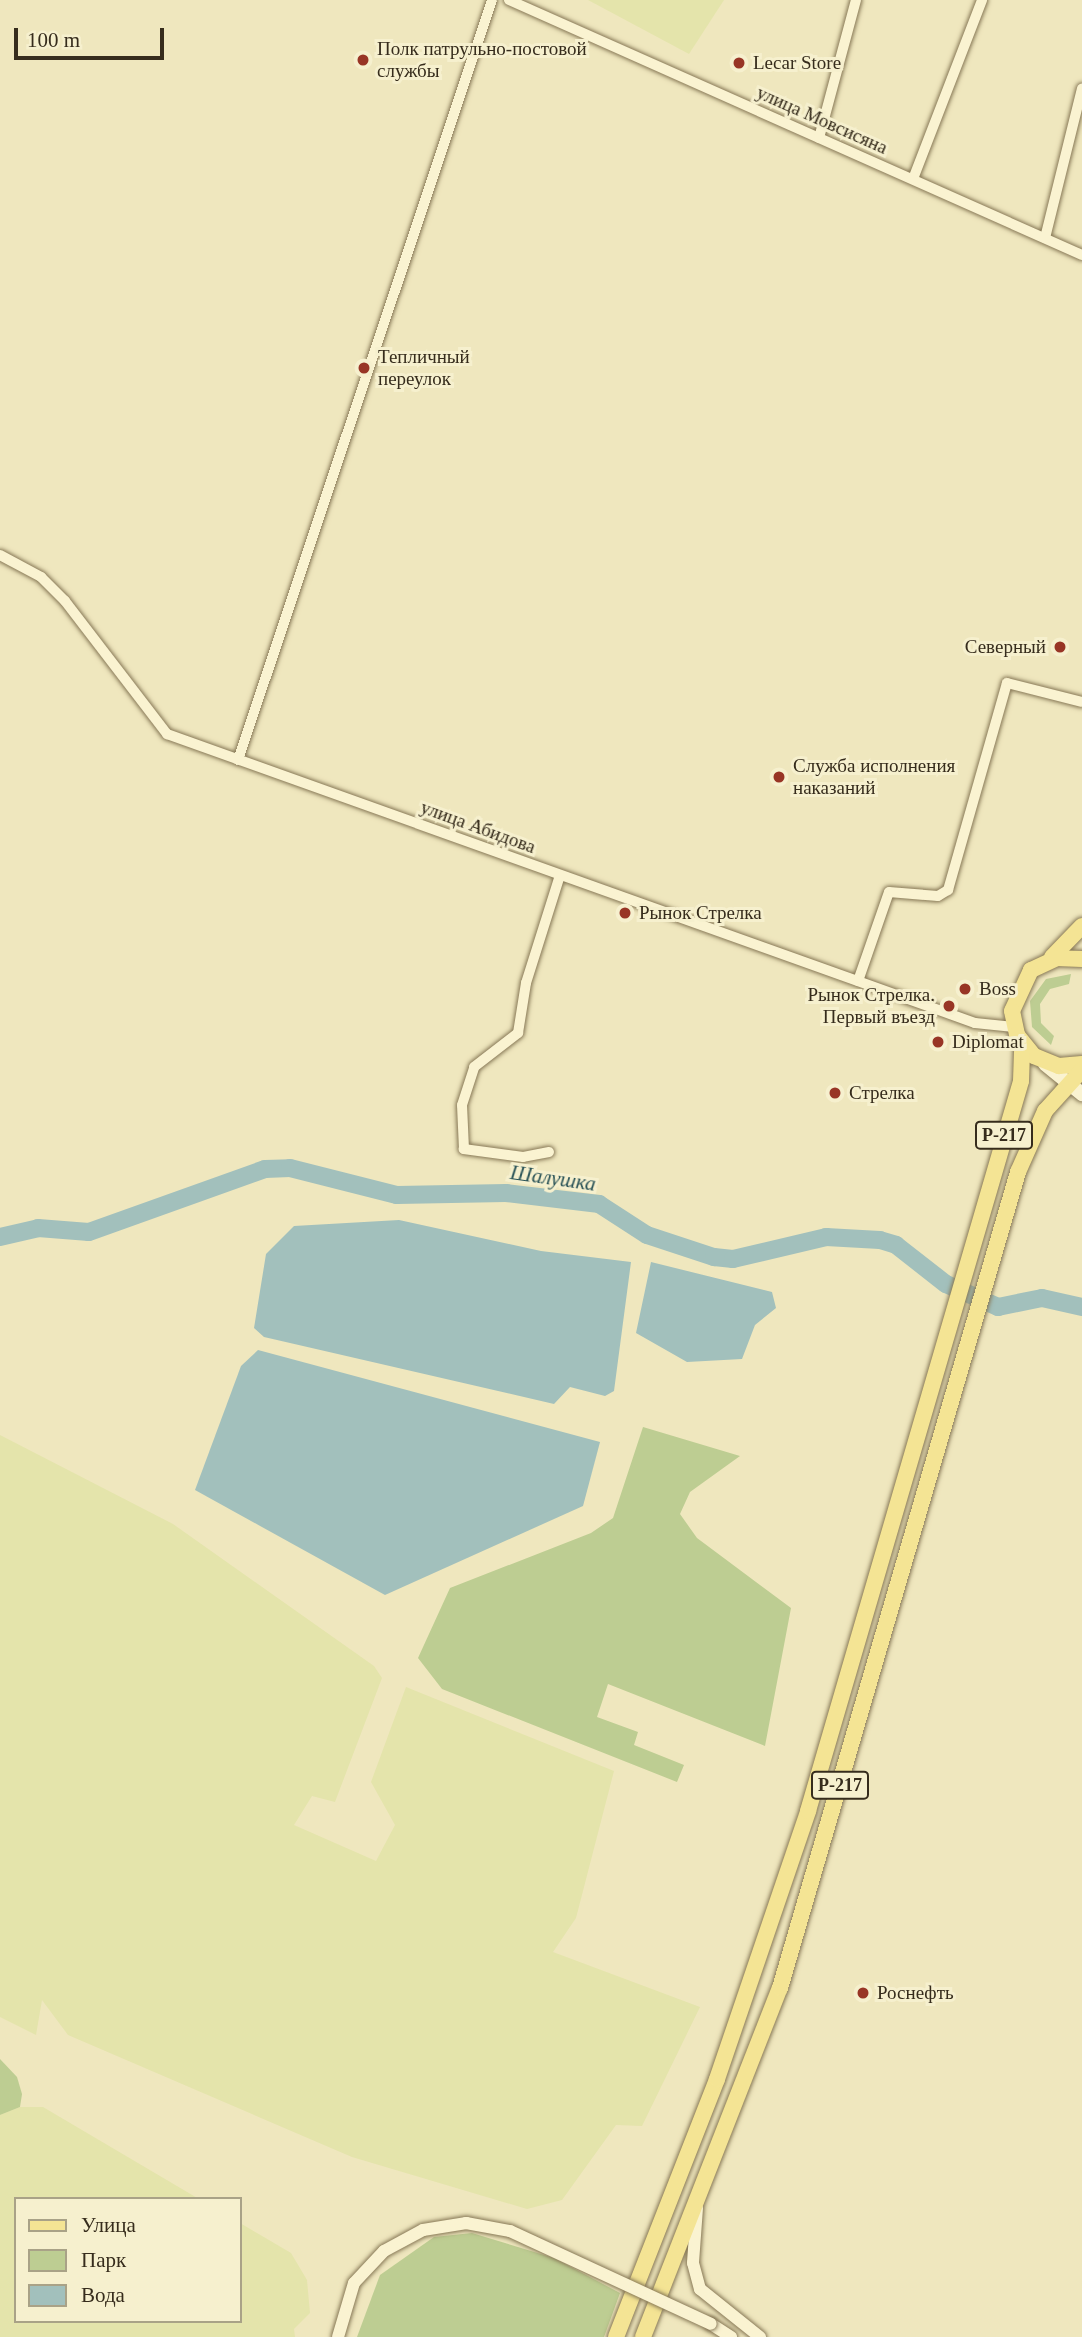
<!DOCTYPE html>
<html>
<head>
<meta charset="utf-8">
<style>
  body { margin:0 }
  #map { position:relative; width:1082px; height:2337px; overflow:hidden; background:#efe7be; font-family:"Times New Roman",serif }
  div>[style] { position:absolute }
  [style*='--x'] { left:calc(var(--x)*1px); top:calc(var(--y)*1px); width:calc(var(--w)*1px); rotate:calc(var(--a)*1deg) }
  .farmland>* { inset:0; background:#e4e4ab }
  .green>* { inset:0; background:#bdcd92 }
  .water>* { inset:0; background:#a2c0bc }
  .river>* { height:18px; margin:-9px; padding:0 9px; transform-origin:9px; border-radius:9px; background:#a2c0bc }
  .roads { filter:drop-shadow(0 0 2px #877856) drop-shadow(0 0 2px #877856) }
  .minor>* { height:10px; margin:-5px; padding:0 5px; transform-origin:5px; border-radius:5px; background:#faf3d1 }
  .tertiary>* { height:12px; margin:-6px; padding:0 6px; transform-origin:6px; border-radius:6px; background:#faf3d1 }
  .secondary>* { height:14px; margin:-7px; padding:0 7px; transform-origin:7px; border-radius:7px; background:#faf3d1 }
  .primary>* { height:16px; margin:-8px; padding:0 8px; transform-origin:8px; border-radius:8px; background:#f4e494 }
  .bridges { filter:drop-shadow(0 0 2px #877856) drop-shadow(0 0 2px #877856) }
  .tertiary-bridge>* { height:12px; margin:-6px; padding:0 6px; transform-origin:6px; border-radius:6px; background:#faf3d1 }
  .dots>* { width:19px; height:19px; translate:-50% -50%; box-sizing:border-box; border:4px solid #f6f0ce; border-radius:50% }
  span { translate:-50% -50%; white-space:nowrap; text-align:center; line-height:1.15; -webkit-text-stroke:6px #f6f0ce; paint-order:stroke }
  .shield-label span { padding:2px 5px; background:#f6f0ce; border:2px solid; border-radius:5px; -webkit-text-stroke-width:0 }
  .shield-label { font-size:18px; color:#362c1c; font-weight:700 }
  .poi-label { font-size:19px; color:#362c1c }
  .left { translate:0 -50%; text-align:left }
  .right { translate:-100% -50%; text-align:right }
  .street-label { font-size:19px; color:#362c1c }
  .water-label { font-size:21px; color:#2a5357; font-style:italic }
  .legend { position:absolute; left:14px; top:2197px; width:228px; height:126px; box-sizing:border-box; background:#f6f0ce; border:2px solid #a9a287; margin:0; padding:9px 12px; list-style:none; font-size:21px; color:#362c1c }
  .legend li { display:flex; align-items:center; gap:14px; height:35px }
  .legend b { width:35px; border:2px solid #a9a287 }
  .scale { position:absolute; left:14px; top:28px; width:150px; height:32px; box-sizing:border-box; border:4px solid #362c1c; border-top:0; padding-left:9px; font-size:21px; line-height:24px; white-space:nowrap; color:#362c1c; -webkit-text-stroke:5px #f6f0ce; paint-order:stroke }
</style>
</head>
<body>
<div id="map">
  <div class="farmland">
    <i style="clip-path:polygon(588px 0,724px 0,689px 54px)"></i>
    <i style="clip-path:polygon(0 1435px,173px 1524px,374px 1666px,382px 1678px,335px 1802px,312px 1796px,294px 1825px,376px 1861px,395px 1825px,371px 1782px,406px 1687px,614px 1771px,576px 1918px,553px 1952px,700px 2007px,642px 2126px,616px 2125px,562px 2200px,527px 2209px,352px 2157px,68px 2035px,42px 2000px,36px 2035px,0 2017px)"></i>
    <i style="clip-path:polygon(20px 2107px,43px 2107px,199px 2199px,16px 2199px,16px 2321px,240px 2321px,240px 2223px,291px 2253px,307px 2280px,310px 2313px,294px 2329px,295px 2337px,0 2337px,0 2115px)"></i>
  </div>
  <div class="green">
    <i style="clip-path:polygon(1071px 974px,1069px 984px,1050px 989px,1040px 1004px,1041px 1023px,1054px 1036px,1051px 1045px,1032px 1027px,1030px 1001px,1046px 979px)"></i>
    <i style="clip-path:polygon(643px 1427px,740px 1456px,690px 1492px,680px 1514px,697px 1538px,791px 1608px,765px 1746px,608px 1684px,597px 1717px,638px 1732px,634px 1745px,684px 1765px,677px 1782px,442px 1689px,418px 1658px,450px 1588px,591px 1533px,613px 1518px)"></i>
    <i style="clip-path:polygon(0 2059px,17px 2077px,22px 2094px,20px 2107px,0 2115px)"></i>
    <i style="clip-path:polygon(472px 2233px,554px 2258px,620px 2293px,604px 2337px,357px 2337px,380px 2275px,434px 2237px)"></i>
  </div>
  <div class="water">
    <i style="clip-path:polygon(399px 1220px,541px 1251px,631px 1262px,614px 1391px,605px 1396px,570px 1387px,554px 1404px,264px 1337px,254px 1328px,266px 1254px,294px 1226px)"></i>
    <i style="clip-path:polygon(651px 1262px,772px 1292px,776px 1308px,755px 1325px,742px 1359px,687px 1362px,636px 1333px)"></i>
    <i style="clip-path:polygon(258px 1350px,600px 1442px,583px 1506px,385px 1595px,195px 1490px,241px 1366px)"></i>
  </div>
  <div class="river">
    <i style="--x:0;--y:1237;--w:39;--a:-13"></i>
    <i style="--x:38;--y:1228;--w:51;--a:4.5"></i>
    <i style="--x:89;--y:1232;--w:187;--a:-19.7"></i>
    <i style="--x:265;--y:1169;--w:25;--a:-2"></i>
    <i style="--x:290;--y:1168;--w:110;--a:14.2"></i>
    <i style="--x:397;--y:1195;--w:109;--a:-1.1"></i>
    <i style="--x:506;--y:1193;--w:94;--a:6.7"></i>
    <i style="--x:599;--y:1204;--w:57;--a:32.9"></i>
    <i style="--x:647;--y:1235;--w:71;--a:18.2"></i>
    <i style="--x:714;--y:1257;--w:19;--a:6"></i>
    <i style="--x:733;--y:1259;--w:96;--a:-13.3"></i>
    <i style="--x:826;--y:1237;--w:54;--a:3.2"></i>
    <i style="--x:880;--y:1240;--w:17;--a:17"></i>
    <i style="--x:896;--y:1245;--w:63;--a:38"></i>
    <i style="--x:946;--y:1284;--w:57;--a:23.9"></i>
    <i style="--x:998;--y:1307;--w:45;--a:-11.6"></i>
    <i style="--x:1042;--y:1298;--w:41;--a:12.7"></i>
  </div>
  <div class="roads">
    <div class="minor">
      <i style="--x:509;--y:0;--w:627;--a:23.99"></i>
      <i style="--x:819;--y:138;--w:143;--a:-75"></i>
      <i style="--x:913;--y:179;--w:192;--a:-68.9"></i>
      <i style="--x:1045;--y:238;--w:154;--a:-76.1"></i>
      <i style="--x:0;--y:555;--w:47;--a:28.2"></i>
      <i style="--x:41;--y:577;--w:34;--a:45"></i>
      <i style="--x:65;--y:601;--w:168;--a:52.5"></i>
      <i style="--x:167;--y:734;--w:858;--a:19.68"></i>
      <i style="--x:975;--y:1023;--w:39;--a:6"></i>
      <i style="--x:238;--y:760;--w:801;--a:-71.52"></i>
      <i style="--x:858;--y:981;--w:94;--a:-70.8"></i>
      <i style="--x:889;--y:892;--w:49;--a:4.7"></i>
      <i style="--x:938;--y:896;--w:12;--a:-31"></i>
      <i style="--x:948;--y:890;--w:215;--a:-74.1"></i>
      <i style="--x:1007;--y:683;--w:77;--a:14.2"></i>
      <i style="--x:549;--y:1152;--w:26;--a:169"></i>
      <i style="--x:523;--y:1157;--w:60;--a:-172.3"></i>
      <i style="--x:464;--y:1149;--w:44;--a:-92.6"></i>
      <i style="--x:462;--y:1105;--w:40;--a:-72"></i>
      <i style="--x:474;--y:1067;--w:56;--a:-37.7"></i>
      <i style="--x:518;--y:1033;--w:51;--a:-80.9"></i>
      <i style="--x:526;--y:983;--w:113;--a:-72.5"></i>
    </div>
    <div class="tertiary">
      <i style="--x:697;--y:2208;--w:55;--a:94.2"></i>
      <i style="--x:693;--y:2263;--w:27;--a:75"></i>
      <i style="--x:700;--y:2289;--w:77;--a:38.7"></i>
      <i style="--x:711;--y:2324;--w:24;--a:33"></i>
    </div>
    <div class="secondary">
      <i style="--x:1045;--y:1064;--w:48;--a:39"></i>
    </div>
    <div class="primary">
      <i style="--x:1052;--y:957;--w:43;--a:-45.9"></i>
      <i style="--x:1082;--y:959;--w:25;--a:-178"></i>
      <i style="--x:1057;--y:958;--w:29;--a:155"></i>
      <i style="--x:1031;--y:970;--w:45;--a:114.9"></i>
      <i style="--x:1012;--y:1011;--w:25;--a:78"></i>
      <i style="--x:1017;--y:1035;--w:27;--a:51"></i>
      <i style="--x:1034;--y:1056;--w:27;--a:22"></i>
      <i style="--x:1059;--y:1066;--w:23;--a:-5"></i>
      <i style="--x:616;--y:2337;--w:277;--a:-68.6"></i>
      <i style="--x:717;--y:2079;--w:283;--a:-71.2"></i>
      <i style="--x:808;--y:1811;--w:760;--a:-73.73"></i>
      <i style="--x:1021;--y:1081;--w:38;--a:-88"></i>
      <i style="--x:643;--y:2337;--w:375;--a:-68.6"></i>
      <i style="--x:780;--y:1988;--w:850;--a:-73.74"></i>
      <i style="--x:1018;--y:1172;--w:67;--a:-66.1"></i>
      <i style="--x:1045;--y:1111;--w:55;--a:-47.9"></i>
    </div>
  </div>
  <div class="bridges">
    <div class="tertiary-bridge">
      <i style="--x:338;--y:2337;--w:56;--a:-73.5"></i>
      <i style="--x:354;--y:2283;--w:44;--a:-46.8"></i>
      <i style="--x:384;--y:2251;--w:44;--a:-28.3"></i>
      <i style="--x:423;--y:2230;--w:44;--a:-9.2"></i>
      <i style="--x:466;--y:2223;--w:45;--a:10.3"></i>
      <i style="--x:510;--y:2231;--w:221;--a:24.8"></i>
    </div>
  </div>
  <div class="dots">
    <i style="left:363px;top:60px;background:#983525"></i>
    <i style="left:739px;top:63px;background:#983525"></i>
    <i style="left:364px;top:368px;background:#983525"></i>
    <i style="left:1060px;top:647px;background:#983525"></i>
    <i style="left:779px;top:777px;background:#983525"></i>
    <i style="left:625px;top:913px;background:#983525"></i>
    <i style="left:965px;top:989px;background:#983525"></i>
    <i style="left:949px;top:1006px;background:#983525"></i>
    <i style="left:938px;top:1042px;background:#983525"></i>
    <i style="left:835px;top:1093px;background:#983525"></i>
    <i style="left:863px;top:1993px;background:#983525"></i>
  </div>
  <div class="shield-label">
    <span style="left:1004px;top:1135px">Р-217</span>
    <span style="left:840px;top:1785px">Р-217</span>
  </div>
  <div class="poi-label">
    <span class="left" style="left:377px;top:60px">Полк патрульно-постовой<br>службы</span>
    <span class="left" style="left:753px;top:63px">Lecar Store</span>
    <span class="left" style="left:378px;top:368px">Тепличный<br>переулок</span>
    <span class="right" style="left:1046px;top:647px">Северный</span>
    <span class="left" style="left:793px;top:777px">Служба исполнения<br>наказаний</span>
    <span class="left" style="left:639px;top:913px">Рынок Стрелка</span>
    <span class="left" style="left:979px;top:989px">Boss</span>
    <span class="right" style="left:935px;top:1006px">Рынок Стрелка.<br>Первый въезд</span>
    <span class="left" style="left:952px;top:1042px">Diplomat</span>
    <span class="left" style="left:849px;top:1093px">Стрелка</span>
    <span class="left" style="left:877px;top:1993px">Роснефть</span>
  </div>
  <div class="street-label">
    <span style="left:822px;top:120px;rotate:24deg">улица Мовсисяна</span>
    <span style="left:478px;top:827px;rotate:20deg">улица Абидова</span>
  </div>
  <div class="water-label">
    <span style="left:553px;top:1178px;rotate:8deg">Шалушка</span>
  </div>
  <ul class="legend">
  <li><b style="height:9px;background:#f4e494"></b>Улица</li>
  <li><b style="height:19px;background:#bdcd92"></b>Парк</li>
  <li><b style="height:19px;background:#a2c0bc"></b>Вода</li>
  </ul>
  <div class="scale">100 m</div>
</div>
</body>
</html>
